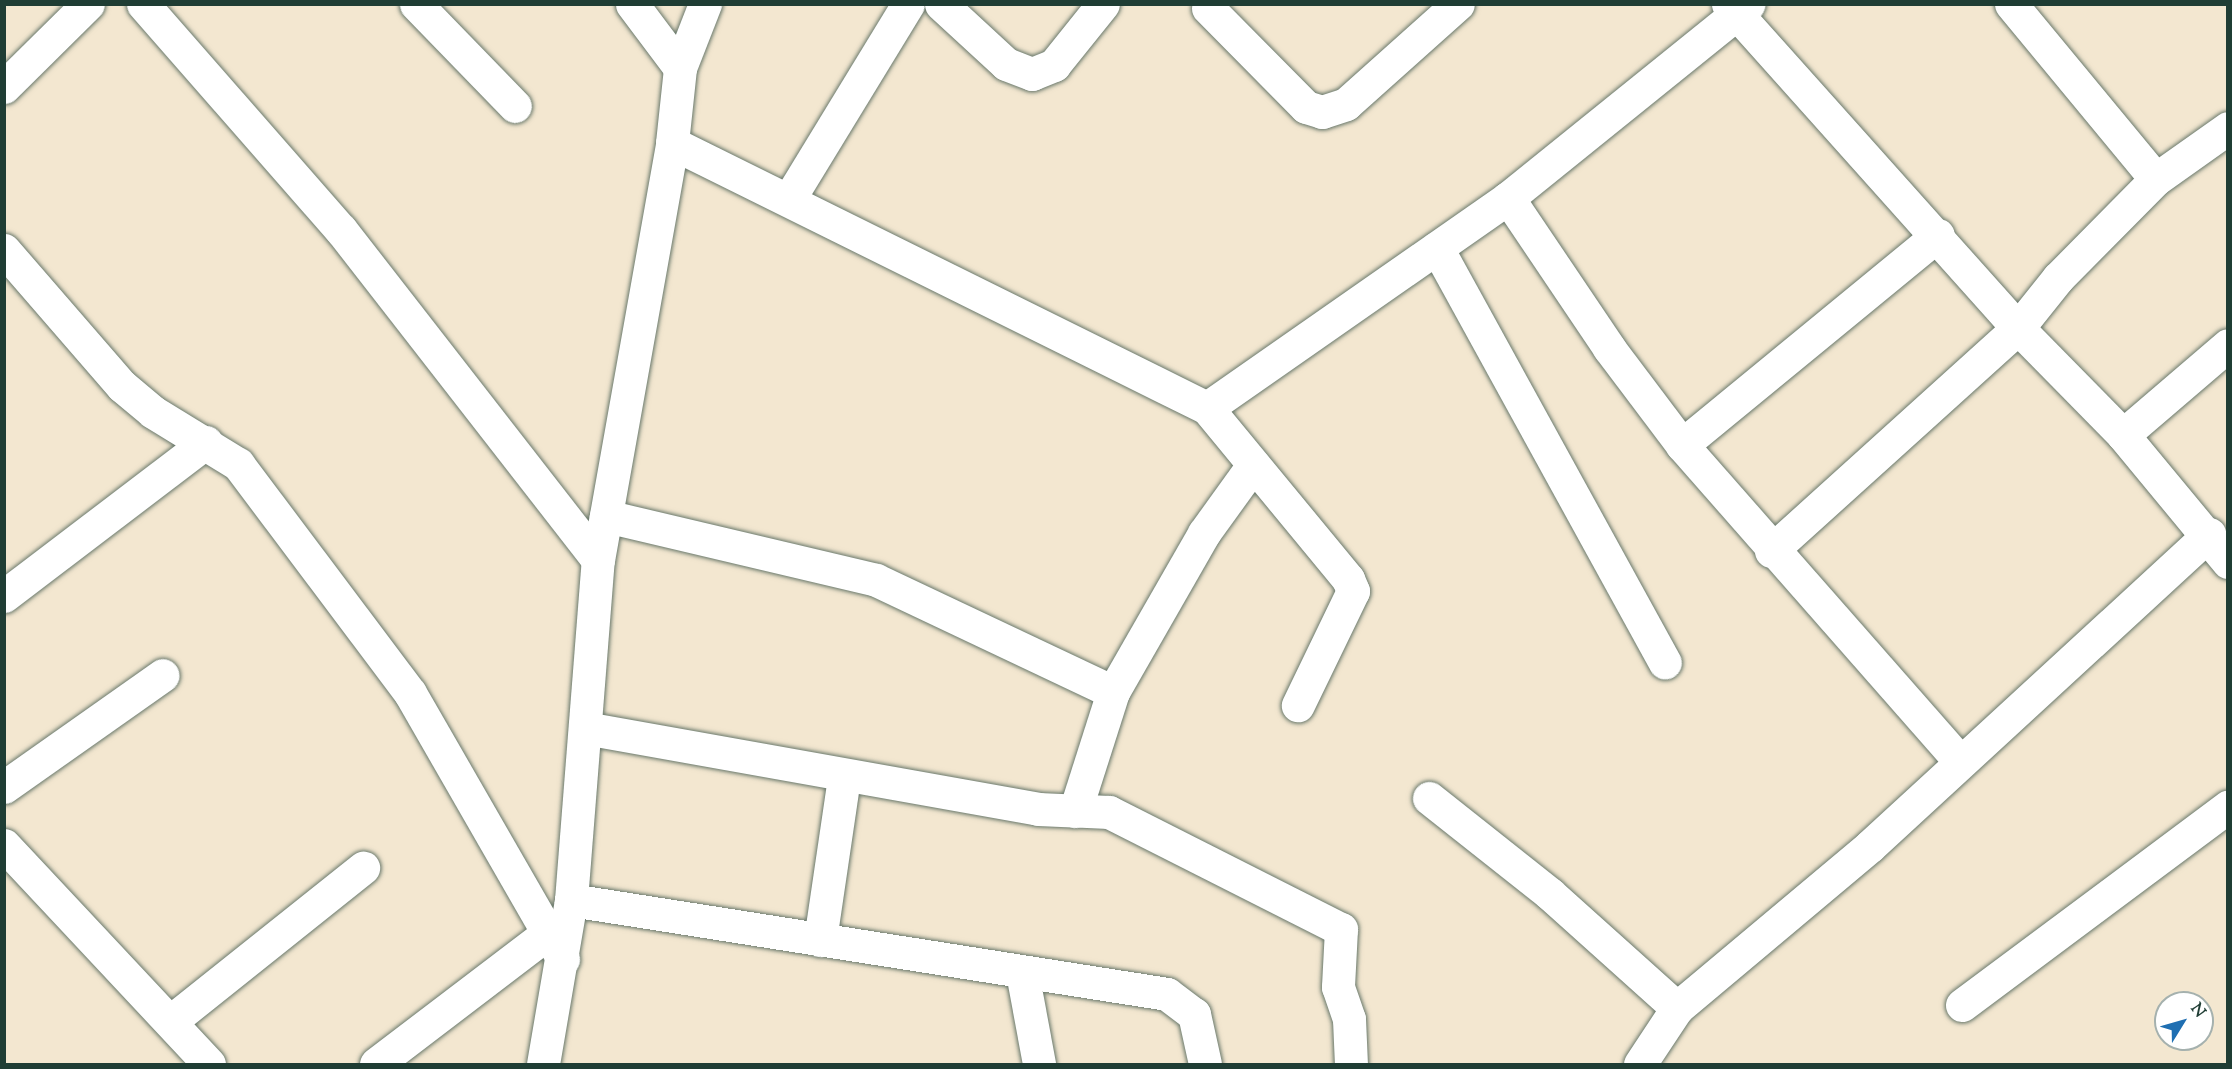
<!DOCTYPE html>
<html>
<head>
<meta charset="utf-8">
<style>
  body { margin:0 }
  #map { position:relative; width:2232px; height:1069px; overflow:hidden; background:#f3e7d0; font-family:"Sorts Mill Goudy",serif }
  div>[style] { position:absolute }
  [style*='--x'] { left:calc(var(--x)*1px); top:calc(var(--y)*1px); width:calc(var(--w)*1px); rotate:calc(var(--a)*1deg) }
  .roads { filter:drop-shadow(0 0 2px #69786b) drop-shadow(0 0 2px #69786b) }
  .street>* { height:33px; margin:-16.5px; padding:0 16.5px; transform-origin:16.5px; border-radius:16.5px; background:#fff }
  span { translate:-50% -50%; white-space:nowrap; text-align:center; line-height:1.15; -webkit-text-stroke:4.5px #fff; paint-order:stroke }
  .frame { position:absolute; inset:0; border:6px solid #1f3d34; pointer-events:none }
  .north { position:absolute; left:2154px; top:991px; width:60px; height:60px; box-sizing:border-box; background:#fff; border:2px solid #a5b1ae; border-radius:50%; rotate:53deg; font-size:16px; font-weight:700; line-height:24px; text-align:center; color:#1f3d34 }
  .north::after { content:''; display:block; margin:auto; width:21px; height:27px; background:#1f6fb2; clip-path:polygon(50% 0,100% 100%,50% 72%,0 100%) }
</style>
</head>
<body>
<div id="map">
  <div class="roads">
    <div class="street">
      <i style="--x:143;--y:4;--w:300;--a:48.8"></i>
      <i style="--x:341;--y:230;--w:418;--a:52.1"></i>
      <i style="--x:416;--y:4;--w:142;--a:45.9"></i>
      <i style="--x:941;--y:4;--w:88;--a:42.7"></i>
      <i style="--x:1006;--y:64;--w:28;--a:21"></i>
      <i style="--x:1032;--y:74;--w:24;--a:-22"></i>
      <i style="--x:1054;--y:65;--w:78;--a:-51.2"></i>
      <i style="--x:1728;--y:4;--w:435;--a:48.2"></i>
      <i style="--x:2018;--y:328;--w:150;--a:45.5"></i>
      <i style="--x:2123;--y:435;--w:165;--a:50.4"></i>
      <i style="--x:2011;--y:4;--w:227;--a:50.4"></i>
      <i style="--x:1208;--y:8;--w:139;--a:45.3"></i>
      <i style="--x:1306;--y:107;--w:17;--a:17"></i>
      <i style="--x:1322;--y:112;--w:25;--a:-18"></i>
      <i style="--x:1346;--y:104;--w:150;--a:-41.8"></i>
      <i style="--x:680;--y:68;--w:69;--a:-68.7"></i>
      <i style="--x:4;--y:87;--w:118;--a:-44.7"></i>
      <i style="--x:672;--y:143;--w:597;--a:26.35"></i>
      <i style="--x:1207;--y:408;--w:367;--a:-34.9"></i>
      <i style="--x:1508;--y:198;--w:309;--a:-38.9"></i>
      <i style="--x:1508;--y:198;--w:181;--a:56"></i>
      <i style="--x:1609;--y:348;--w:121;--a:53"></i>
      <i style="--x:1682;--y:445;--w:421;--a:48.7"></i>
      <i style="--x:789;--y:199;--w:228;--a:-58.6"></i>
      <i style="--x:1437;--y:248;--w:473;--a:61.2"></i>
      <i style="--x:4;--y:250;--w:180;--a:49.1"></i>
      <i style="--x:122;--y:386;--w:40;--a:40"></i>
      <i style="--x:153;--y:412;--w:100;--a:31.5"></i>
      <i style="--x:238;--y:464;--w:286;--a:53.1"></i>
      <i style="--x:410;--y:693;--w:307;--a:60.1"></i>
      <i style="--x:1207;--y:408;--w:222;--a:50.5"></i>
      <i style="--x:1348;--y:579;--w:13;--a:67"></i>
      <i style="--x:1353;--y:591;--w:127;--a:115.8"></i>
      <i style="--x:2123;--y:435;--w:138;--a:-40.6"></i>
      <i style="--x:1682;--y:445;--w:331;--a:-39.4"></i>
      <i style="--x:606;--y:516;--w:277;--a:13.3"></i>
      <i style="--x:876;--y:580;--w:262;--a:25.3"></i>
      <i style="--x:1771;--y:551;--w:333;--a:-42.1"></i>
      <i style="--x:2018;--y:328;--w:64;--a:-51.3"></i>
      <i style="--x:2058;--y:278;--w:139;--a:-45.3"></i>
      <i style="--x:2156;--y:179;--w:88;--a:-35.3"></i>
      <i style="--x:4;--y:596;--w:254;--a:-37.3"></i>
      <i style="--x:585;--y:728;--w:460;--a:10.1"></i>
      <i style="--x:1038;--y:809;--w:71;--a:2.4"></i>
      <i style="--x:1109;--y:812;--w:260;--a:26.8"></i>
      <i style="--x:1341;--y:929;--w:58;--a:93"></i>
      <i style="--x:1338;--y:987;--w:34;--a:71"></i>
      <i style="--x:1349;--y:1019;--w:45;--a:87.5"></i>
      <i style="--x:4;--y:787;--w:194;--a:-35.2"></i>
      <i style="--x:1429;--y:798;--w:154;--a:38.4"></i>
      <i style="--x:1550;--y:894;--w:171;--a:41.9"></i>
      <i style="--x:1075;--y:811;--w:125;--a:-72.3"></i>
      <i style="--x:1113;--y:692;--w:183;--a:-60.2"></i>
      <i style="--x:1204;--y:533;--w:84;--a:-54.2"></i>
      <i style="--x:4;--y:845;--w:300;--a:46.9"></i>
      <i style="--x:571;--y:900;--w:603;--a:8.96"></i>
      <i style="--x:1167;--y:994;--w:34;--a:37"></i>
      <i style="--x:1194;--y:1014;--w:51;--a:77.6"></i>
      <i style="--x:820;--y:940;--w:165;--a:-81.6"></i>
      <i style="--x:1022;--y:972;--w:94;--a:79.5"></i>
      <i style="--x:1962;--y:1005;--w:332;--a:-36.7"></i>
      <i style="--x:171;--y:1021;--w:246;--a:-38.6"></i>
      <i style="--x:376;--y:1064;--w:218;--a:-37.3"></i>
      <i style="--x:543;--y:1064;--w:166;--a:-80.3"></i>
      <i style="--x:571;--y:900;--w:341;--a:-85.5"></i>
      <i style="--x:598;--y:560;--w:424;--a:-79.9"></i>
      <i style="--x:672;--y:143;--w:75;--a:-83.9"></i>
      <i style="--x:680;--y:68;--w:80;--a:-126.9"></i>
      <i style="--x:1640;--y:1064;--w:67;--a:-56.5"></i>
      <i style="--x:1677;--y:1008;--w:252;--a:-40"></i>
      <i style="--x:1870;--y:846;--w:461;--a:-42.6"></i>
    </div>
  </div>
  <div class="frame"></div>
  <div class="north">N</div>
</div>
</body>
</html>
